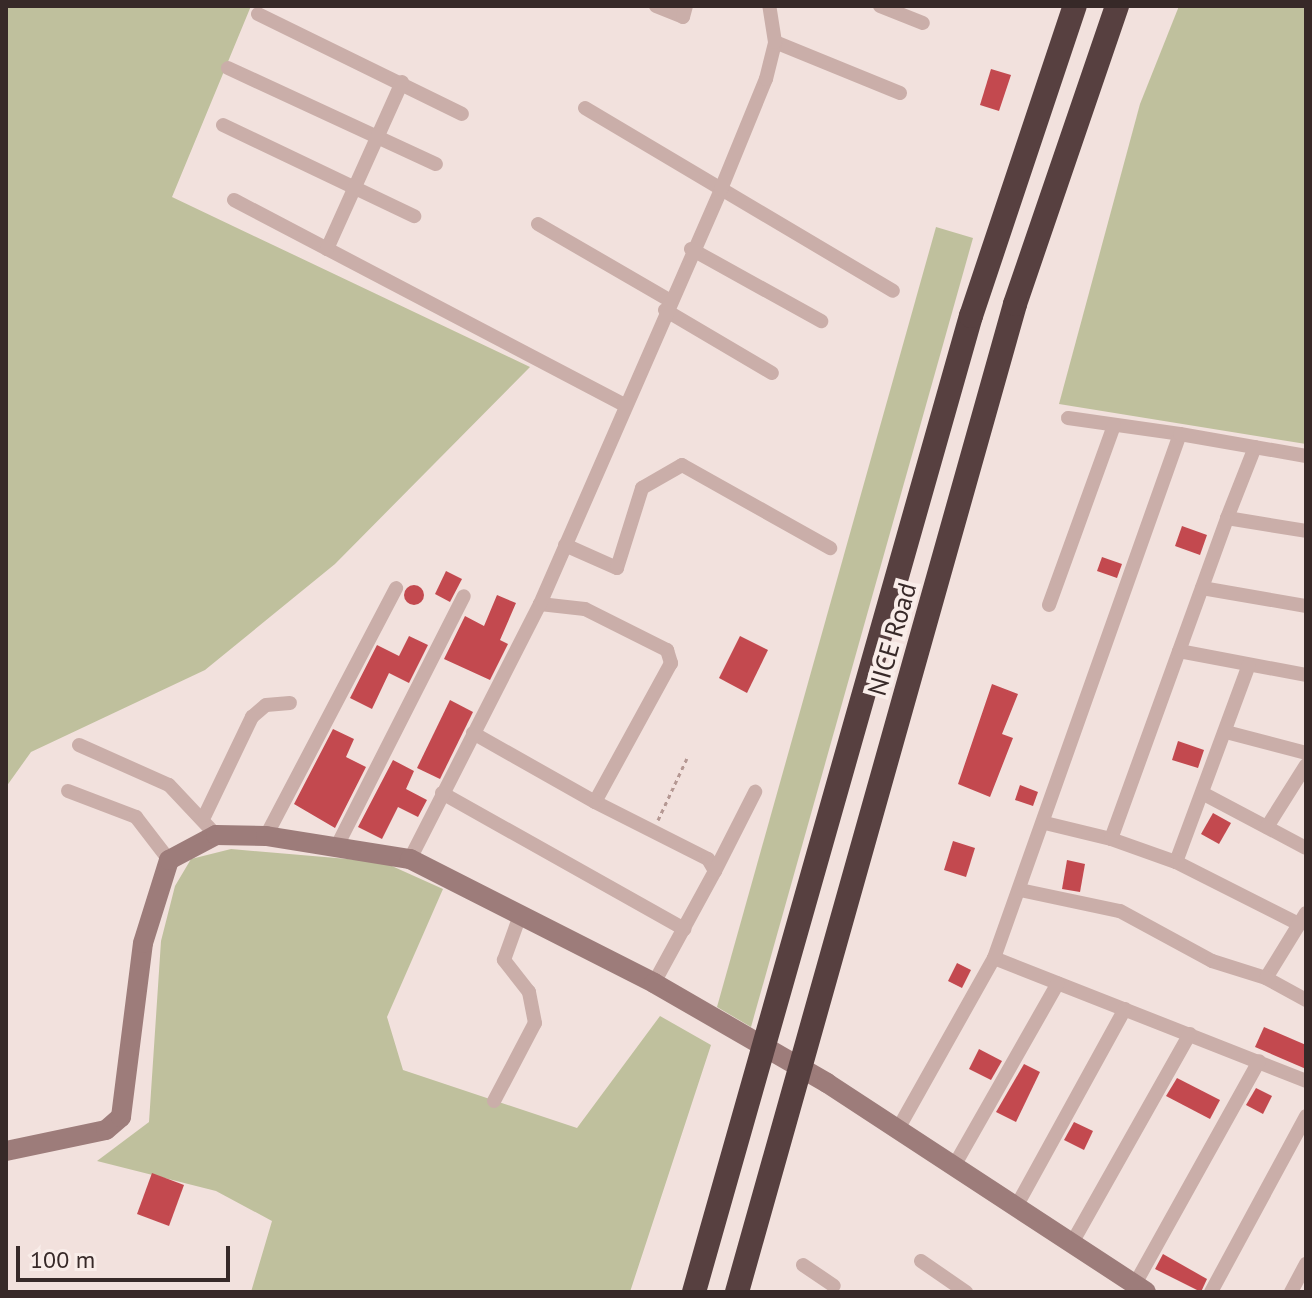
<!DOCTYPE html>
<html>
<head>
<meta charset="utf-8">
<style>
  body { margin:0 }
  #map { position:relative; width:1312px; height:1298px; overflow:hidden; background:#f2e1dd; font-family:"PT Sans",sans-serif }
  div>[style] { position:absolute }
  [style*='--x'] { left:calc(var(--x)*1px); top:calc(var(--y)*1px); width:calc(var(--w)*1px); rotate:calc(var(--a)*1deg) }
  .green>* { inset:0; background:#bfc09d }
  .building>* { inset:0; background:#c3494f }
  .round { border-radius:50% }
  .path>* { height:3px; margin-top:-1.5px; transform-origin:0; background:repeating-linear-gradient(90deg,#b59893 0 4px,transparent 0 8px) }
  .street>* { height:14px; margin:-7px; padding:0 7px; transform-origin:7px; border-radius:7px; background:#caaea9 }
  .secondary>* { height:20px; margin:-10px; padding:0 10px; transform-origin:10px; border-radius:10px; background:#9d7c7a }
  .highway>* { height:24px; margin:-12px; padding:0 12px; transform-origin:12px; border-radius:12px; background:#574040 }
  span { translate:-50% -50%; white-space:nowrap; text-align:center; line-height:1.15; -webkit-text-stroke:8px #f9ede9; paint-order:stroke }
  .street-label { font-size:26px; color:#372928 }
  .frame { position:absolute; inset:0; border:8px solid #372928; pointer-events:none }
  .scale { position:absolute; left:16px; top:1246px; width:214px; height:36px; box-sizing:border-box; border:4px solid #372928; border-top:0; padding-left:10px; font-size:24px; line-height:28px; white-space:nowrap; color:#372928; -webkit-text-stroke:6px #f9ede9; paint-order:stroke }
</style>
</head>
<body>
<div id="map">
  <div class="green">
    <i style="clip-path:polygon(6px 6px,251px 6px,172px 197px,530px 367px,335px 564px,205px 670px,31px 752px,6px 787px)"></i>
    <i style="clip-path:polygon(1179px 6px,1306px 6px,1306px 444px,1059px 404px,1140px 104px)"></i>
    <i style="clip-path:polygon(936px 227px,973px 238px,751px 1027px,717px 1007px)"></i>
    <i style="clip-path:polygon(231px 849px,383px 862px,443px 889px,387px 1017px,403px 1070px,577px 1128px,660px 1016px,711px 1045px,630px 1292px,251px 1292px,272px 1221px,216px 1191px,97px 1161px,149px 1122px,161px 941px,175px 886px,191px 859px)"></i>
  </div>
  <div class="building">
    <i style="clip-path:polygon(991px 69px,1011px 75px,999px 111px,980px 105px)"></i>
    <i style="clip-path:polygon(1182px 526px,1207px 535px,1200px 555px,1175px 546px)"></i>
    <i style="clip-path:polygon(1102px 557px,1122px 564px,1117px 578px,1097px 571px)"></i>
    <i style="clip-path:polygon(446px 571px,462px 579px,450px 602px,435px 594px)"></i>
    <i class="round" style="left:404px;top:585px;width:20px;height:20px"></i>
    <i style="clip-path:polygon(497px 595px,516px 603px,500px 640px,508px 644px,490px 680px,444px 659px,465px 616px,484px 626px)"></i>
    <i style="clip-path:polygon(409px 636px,428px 645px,409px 683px,389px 673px,372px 709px,350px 698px,377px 645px,399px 656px)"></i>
    <i style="clip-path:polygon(740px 636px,768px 650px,747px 693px,719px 678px)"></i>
    <i style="clip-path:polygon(992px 684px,1018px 694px,1002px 734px,1013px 738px,990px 797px,958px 784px)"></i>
    <i style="clip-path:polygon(450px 700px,473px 712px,440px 779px,417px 768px)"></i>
    <i style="clip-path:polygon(333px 729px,354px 739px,346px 757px,366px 767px,335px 828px,294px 804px)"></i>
    <i style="clip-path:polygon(1178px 741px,1204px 750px,1198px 768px,1172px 760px)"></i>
    <i style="clip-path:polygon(393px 760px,414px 771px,406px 789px,427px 800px,418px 817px,398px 807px,382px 839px,358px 827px)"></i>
    <i style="clip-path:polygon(1020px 785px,1038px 792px,1033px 806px,1015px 800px)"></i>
    <i style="clip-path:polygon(1213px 813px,1231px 823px,1219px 844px,1201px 834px)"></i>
    <i style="clip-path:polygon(953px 841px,975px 848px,966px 877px,944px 870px)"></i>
    <i style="clip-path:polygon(1067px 860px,1085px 864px,1080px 892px,1062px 889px)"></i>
    <i style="clip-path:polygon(957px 963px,971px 970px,962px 988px,948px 981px)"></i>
    <i style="clip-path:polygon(1264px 1027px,1306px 1045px,1306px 1069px,1255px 1047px)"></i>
    <i style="clip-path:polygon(979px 1049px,1002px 1061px,991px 1080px,969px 1069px)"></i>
    <i style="clip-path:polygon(1024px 1064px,1040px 1072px,1016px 1122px,996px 1112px)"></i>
    <i style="clip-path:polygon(1177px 1078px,1220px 1100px,1210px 1119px,1166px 1096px)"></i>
    <i style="clip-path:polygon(1256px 1088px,1272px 1096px,1263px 1114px,1246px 1105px)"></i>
    <i style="clip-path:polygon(1074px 1122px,1093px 1131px,1084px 1150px,1064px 1140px)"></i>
    <i style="clip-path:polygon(152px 1173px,184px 1185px,169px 1226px,137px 1214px)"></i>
    <i style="clip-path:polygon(1163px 1254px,1207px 1279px,1201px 1292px,1155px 1269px)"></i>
  </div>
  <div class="path">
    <i style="--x:658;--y:820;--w:68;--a:-64.9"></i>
  </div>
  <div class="street">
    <i style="--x:656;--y:6;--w:29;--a:22"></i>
    <i style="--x:683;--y:17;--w:11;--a:-75"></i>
    <i style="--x:880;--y:6;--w:46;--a:21.6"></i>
    <i style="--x:258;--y:14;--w:227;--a:26.1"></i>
    <i style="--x:775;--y:42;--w:135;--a:22.2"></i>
    <i style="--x:228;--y:68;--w:229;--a:24.8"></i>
    <i style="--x:585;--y:108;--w:358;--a:30.7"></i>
    <i style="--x:223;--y:125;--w:212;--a:25.5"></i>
    <i style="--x:234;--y:200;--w:441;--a:27.7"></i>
    <i style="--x:538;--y:224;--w:151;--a:30.1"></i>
    <i style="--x:327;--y:249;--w:183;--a:-65.8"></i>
    <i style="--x:691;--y:249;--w:149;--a:29"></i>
    <i style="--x:665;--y:310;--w:124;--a:30.5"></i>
    <i style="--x:1068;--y:418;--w:113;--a:8.1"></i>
    <i style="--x:1255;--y:447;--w:76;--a:111.5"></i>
    <i style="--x:1227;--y:518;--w:80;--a:9.3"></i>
    <i style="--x:565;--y:545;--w:57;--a:23.9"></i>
    <i style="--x:617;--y:568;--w:84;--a:-72.6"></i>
    <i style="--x:642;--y:488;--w:46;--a:-29.9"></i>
    <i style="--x:682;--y:465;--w:170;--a:29.3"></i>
    <i style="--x:1202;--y:588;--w:106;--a:9.8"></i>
    <i style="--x:540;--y:604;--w:45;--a:6.3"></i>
    <i style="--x:585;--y:609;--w:92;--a:26.6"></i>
    <i style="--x:667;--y:650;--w:14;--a:73"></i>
    <i style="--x:671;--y:663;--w:158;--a:118.7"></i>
    <i style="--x:595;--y:802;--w:127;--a:26.8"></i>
    <i style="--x:708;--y:859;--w:14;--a:60"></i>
    <i style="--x:715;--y:871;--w:128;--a:118.6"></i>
    <i style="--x:1049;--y:605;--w:191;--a:-70.1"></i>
    <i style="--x:1179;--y:651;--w:129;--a:10.7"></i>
    <i style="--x:1226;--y:732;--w:83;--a:14.7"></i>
    <i style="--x:473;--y:733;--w:140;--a:29.5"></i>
    <i style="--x:79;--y:745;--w:98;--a:24"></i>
    <i style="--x:169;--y:785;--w:69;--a:46.8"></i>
    <i style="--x:68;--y:791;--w:73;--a:20.9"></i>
    <i style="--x:136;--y:817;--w:54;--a:52.5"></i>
    <i style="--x:442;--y:793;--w:278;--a:29.3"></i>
    <i style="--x:1204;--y:794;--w:115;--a:27.9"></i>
    <i style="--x:205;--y:815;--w:109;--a:-64.4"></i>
    <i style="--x:252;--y:717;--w:18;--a:-41"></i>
    <i style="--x:266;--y:705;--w:24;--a:-5"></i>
    <i style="--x:1045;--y:823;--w:68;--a:13.6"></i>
    <i style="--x:1111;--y:839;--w:341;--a:-70.1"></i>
    <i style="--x:1267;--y:827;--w:73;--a:-57.8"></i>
    <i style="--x:266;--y:836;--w:280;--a:-62.3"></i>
    <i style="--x:1111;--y:839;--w:69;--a:19.5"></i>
    <i style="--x:1176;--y:862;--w:210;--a:-69.7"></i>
    <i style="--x:337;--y:846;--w:280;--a:-63.1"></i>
    <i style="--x:410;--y:859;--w:286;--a:-63"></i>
    <i style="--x:540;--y:604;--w:453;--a:-66.4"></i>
    <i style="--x:721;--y:189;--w:119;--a:-67.8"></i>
    <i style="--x:766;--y:79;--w:38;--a:-76"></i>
    <i style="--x:775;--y:42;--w:36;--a:-99"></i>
    <i style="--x:1176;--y:862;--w:138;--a:26.8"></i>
    <i style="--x:715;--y:871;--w:89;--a:-63.1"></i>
    <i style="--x:1020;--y:890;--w:102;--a:11.9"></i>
    <i style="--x:1120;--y:911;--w:105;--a:28.5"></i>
    <i style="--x:1212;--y:961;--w:57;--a:17.5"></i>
    <i style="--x:1306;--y:913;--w:76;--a:121.6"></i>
    <i style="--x:1266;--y:978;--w:46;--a:28.8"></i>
    <i style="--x:994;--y:958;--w:335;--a:21.5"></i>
    <i style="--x:494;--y:1101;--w:88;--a:-62.3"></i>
    <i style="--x:535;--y:1023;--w:32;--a:-101"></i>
    <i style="--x:529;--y:992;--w:41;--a:-128"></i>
    <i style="--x:504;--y:960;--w:45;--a:-70.3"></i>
    <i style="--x:898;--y:1129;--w:196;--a:-60.7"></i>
    <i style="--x:994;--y:958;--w:556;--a:-70.46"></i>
    <i style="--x:1180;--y:434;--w:128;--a:9.9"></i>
    <i style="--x:954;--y:1166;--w:210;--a:-60.4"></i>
    <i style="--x:1016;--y:1207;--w:226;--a:-61.2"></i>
    <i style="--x:1072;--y:1243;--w:240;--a:-60.6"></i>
    <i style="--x:921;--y:1261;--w:55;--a:34.6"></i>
    <i style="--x:803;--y:1265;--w:37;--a:34"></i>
    <i style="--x:1135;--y:1284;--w:255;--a:-60.9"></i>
    <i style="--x:1211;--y:1292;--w:200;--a:-61.6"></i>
    <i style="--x:1291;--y:1292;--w:32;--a:-62"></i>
  </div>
  <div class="secondary">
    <i style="--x:6;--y:1151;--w:102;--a:-11.9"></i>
    <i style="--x:106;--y:1130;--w:20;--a:-41"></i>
    <i style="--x:121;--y:1117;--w:175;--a:-82.8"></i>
    <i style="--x:143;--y:943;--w:87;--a:-72.6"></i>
    <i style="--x:169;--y:860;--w:53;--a:-28"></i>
    <i style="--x:216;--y:835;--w:50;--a:1.1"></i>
    <i style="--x:266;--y:836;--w:146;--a:9.1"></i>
    <i style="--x:410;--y:859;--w:274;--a:26.9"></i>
    <i style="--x:654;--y:983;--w:200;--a:30"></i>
    <i style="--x:827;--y:1083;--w:381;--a:33.2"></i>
  </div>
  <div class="highway">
    <i style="--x:694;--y:1292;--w:1015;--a:-74.16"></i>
    <i style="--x:971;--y:316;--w:327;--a:-71.5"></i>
    <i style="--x:737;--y:1292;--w:1026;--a:-74.28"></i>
    <i style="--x:1015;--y:304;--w:315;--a:-71.1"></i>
  </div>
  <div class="street-label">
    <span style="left:892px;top:639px;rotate:-74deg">NICE Road</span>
  </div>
  <div class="frame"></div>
  <div class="scale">100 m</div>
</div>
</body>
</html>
